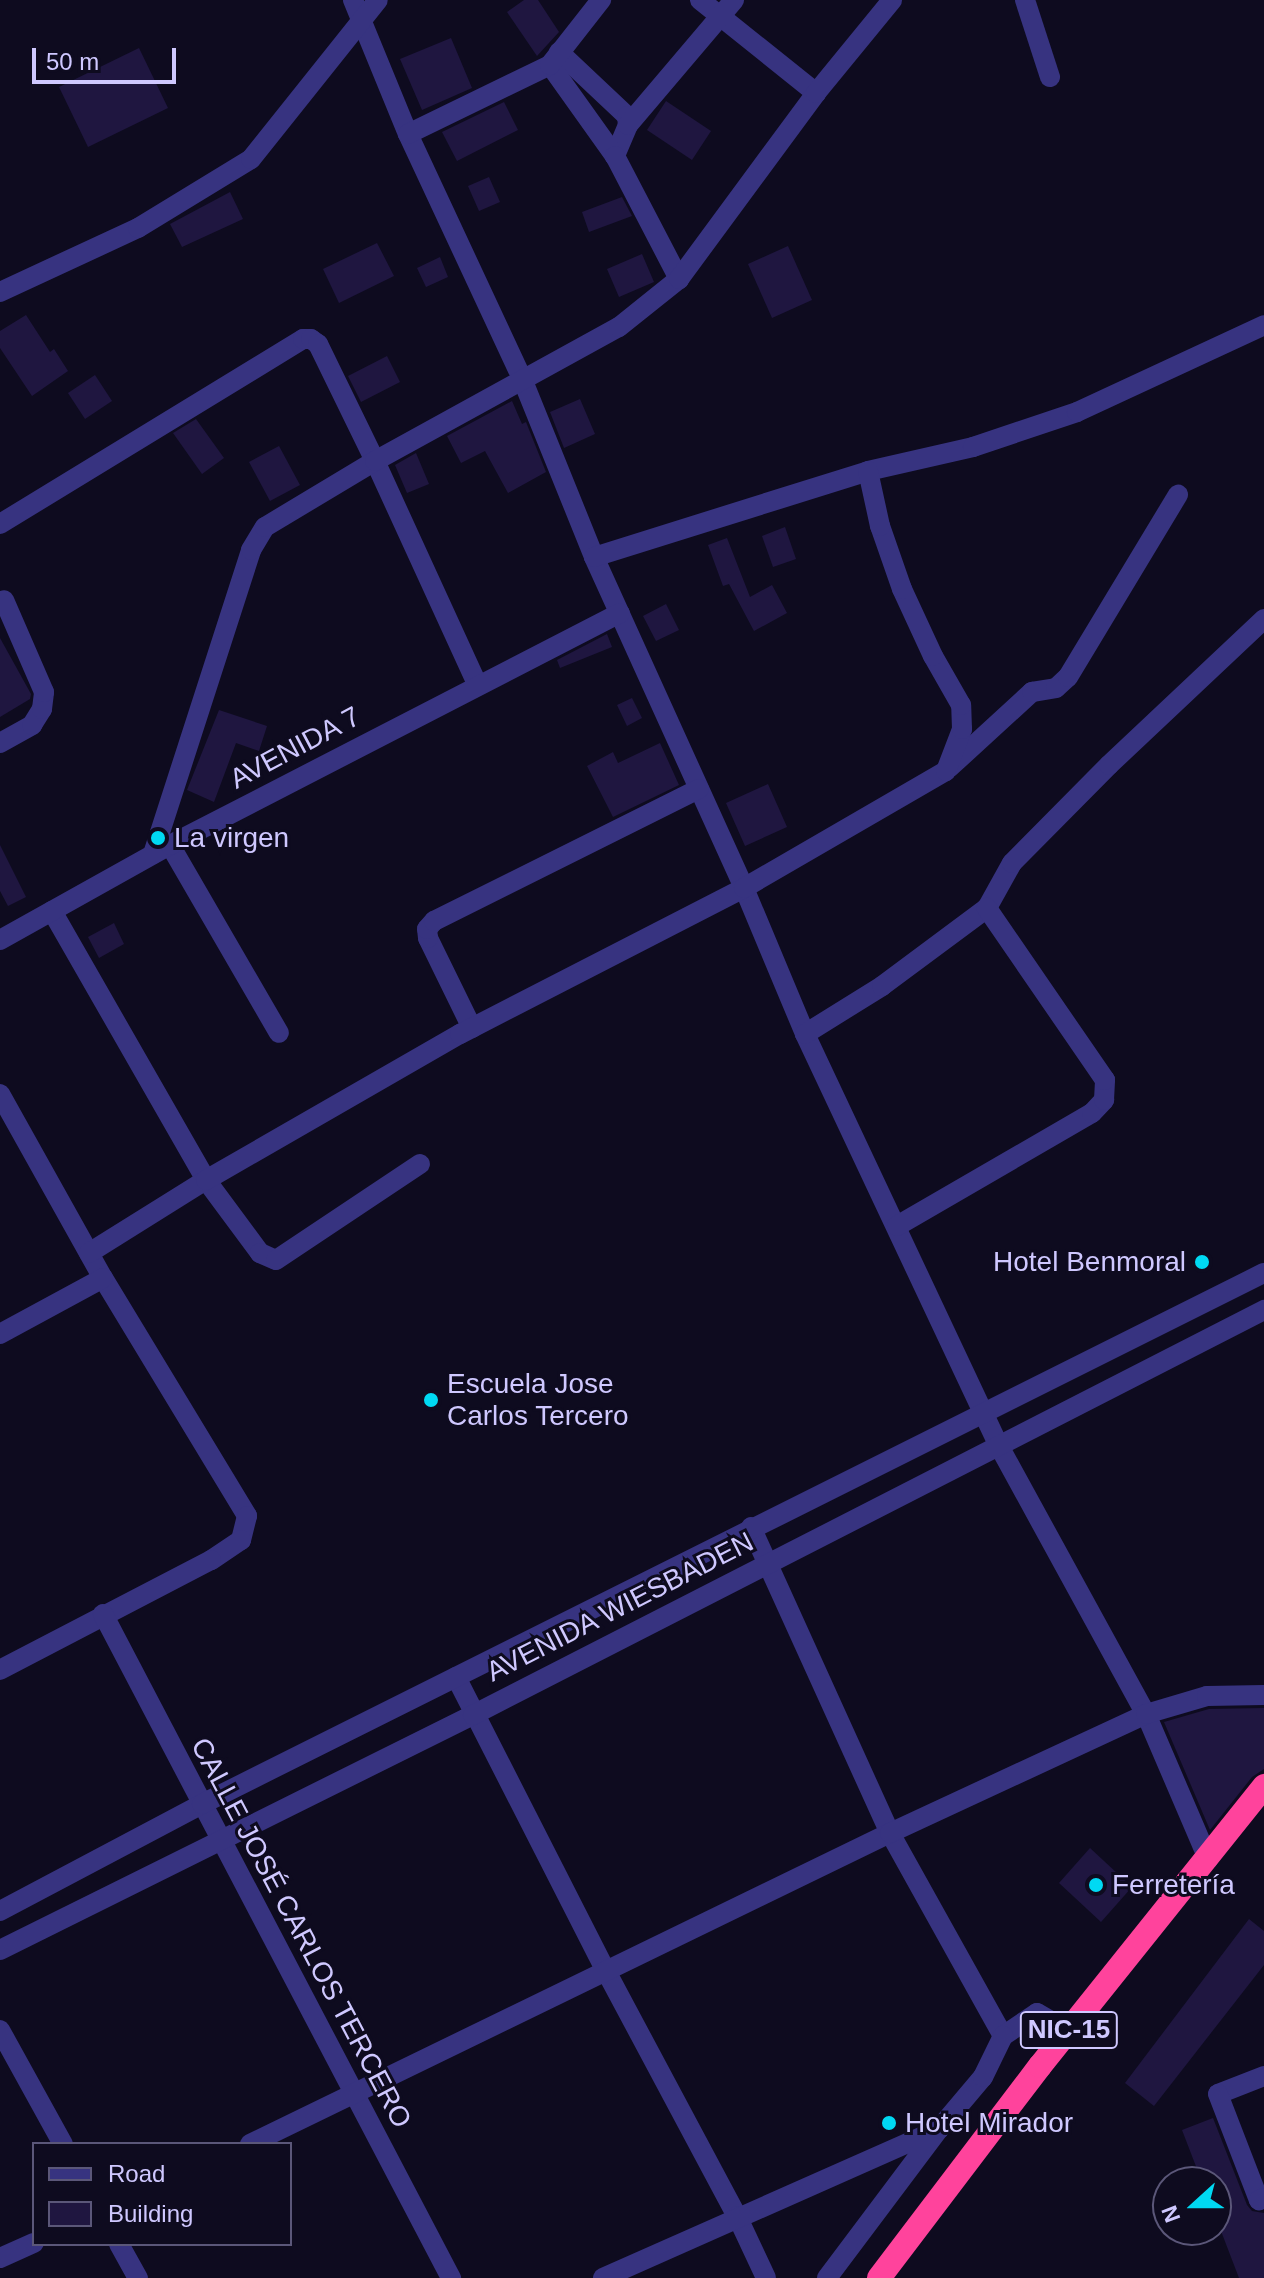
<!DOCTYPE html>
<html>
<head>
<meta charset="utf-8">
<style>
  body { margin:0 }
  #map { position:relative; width:1264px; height:2278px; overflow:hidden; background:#0e0b1f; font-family:Arial,sans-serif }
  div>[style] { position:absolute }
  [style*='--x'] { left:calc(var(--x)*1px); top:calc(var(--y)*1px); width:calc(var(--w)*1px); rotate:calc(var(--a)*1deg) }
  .building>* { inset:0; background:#1f1640 }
  .minor>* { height:20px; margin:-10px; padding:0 10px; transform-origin:10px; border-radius:10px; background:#373380 }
  .highway>* { height:24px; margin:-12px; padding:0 12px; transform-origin:12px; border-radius:12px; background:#ff439c }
  .dots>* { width:22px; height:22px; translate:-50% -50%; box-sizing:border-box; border:4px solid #0e0b1f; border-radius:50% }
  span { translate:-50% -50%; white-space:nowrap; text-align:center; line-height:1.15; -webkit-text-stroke:6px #0e0b1f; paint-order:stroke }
  .shield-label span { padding:2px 6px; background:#0e0b1f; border:2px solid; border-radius:6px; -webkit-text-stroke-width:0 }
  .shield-label { font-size:26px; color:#cfc8ff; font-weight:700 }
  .street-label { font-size:28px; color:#cfc8ff }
  .poi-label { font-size:28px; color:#cfc8ff }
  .left { translate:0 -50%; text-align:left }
  .right { translate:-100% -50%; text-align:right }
  .legend { position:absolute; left:32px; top:2142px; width:260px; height:104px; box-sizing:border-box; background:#0e0b1f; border:2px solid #5b5779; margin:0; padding:10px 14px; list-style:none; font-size:24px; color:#cfc8ff }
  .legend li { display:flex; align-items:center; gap:16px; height:40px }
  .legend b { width:40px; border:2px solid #5b5779 }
  .north { position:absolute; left:1152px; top:2166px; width:80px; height:80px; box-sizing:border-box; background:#0e0b1f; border:2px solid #5b5779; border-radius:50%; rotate:249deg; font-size:22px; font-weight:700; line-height:32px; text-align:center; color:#cfc8ff }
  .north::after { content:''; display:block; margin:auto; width:28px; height:36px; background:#00d9f3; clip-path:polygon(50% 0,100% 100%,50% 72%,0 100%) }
  .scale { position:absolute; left:32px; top:48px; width:144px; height:36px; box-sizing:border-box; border:4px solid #cfc8ff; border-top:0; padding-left:10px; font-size:24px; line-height:28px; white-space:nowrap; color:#cfc8ff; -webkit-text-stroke:6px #0e0b1f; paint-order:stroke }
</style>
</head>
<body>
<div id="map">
  <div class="building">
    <i style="clip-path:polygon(524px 0,538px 0,559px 32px,537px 56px,507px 12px)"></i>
    <i style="clip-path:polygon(451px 38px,472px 88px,422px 110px,400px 59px)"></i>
    <i style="clip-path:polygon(139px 48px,168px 108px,88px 147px,59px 87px)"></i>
    <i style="clip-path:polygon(666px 101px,711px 131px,692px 160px,647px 130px)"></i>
    <i style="clip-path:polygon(504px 102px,518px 130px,457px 161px,442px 132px)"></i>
    <i style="clip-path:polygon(489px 177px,500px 202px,479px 211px,468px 186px)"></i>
    <i style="clip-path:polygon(230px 192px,243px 219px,182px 247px,170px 224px)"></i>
    <i style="clip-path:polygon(622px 197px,632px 216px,589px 232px,582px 212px)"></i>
    <i style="clip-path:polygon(377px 243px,394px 276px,339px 303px,323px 269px)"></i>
    <i style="clip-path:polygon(788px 246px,812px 300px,772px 318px,748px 264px)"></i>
    <i style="clip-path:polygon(642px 254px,654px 282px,619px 297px,607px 269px)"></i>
    <i style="clip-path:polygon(440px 257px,448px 277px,426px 287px,417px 268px)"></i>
    <i style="clip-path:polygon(26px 315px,50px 352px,54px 349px,68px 371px,32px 396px,0 348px,0 331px)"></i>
    <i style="clip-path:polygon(387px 356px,400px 382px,361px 402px,348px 376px)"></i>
    <i style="clip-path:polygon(95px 375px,112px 401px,85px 419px,68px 393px)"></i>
    <i style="clip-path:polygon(580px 399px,595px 434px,564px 448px,550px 412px)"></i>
    <i style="clip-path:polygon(512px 401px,522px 424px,526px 422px,546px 472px,508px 493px,485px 451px,461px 463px,447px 436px)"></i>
    <i style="clip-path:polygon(196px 419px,224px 458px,202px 474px,173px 433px)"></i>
    <i style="clip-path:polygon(279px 446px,300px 485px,270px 501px,249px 462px)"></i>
    <i style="clip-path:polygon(416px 453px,429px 484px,407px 493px,395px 465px)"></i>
    <i style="clip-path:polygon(785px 527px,796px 559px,773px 567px,762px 536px)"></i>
    <i style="clip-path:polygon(727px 538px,750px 597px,772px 585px,787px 613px,754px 631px,729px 584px,723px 586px,708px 545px)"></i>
    <i style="clip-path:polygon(666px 604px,679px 630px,656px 641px,643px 616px)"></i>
    <i style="clip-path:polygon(607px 634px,612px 647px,560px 668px,557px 660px)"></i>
    <i style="clip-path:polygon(0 638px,31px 694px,30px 699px,0 717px)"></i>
    <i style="clip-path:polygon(632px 698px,642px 718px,627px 726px,617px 705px)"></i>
    <i style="clip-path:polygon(219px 710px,267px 726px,259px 751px,236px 743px,214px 802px,187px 790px)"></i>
    <i style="clip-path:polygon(660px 743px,679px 785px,613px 817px,587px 766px,613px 752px,618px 763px)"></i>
    <i style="clip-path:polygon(768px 784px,787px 827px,745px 846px,726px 803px)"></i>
    <i style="clip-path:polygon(0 845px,26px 897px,8px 906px,0 891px)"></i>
    <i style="clip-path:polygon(114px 923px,124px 944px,99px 958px,88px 937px)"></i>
    <i style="clip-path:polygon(1264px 1708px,1264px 1769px,1252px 1777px,1210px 1830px,1164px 1722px,1209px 1709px)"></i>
    <i style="clip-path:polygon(1090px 1848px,1132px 1887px,1101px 1922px,1059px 1883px)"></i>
    <i style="clip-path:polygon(1249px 1919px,1264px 1931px,1264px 1965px,1154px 2106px,1125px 2083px)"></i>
    <i style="clip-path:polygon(1213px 2118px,1247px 2205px,1252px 2211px,1264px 2213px,1264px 2278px,1239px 2278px,1216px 2218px,1216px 2182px,1202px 2182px,1182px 2130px)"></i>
  </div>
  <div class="minor">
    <i style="--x:353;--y:0;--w:145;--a:67.7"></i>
    <i style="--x:408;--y:134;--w:272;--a:65"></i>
    <i style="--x:523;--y:381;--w:190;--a:68"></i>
    <i style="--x:594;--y:557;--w:363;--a:65.6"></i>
    <i style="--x:744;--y:888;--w:158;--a:67.3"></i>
    <i style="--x:805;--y:1034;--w:455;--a:64.8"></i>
    <i style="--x:999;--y:1446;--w:306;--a:61.3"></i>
    <i style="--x:1146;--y:1714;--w:158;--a:66.8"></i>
    <i style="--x:700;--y:0;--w:149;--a:38.7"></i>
    <i style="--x:1025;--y:0;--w:81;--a:72"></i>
    <i style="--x:559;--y:52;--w:93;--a:43.3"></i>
    <i style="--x:627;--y:116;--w:9;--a:84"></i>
    <i style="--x:628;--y:125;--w:34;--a:113"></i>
    <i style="--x:550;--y:65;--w:112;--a:54.5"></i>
    <i style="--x:615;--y:156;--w:139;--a:62.5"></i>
    <i style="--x:628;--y:125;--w:164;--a:-49.7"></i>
    <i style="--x:408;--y:134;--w:158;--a:-25.9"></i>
    <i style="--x:550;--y:65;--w:83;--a:-51.9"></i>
    <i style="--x:0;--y:292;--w:152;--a:-24.9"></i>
    <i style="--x:138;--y:228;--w:132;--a:-31.4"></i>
    <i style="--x:251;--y:159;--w:203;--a:-51.4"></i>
    <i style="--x:0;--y:524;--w:355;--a:-31.4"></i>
    <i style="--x:303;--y:339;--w:8;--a:0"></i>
    <i style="--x:311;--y:339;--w:9;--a:36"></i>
    <i style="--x:318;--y:344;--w:130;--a:64"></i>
    <i style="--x:375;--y:461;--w:245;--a:65.4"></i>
    <i style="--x:594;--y:557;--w:287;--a:-17.4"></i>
    <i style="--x:868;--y:471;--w:108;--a:-12.9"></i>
    <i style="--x:973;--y:447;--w:110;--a:-18.6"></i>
    <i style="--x:1077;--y:412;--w:206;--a:-24.9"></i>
    <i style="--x:0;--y:743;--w:37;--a:-29"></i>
    <i style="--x:32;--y:725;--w:19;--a:-58"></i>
    <i style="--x:42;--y:709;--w:17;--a:-83"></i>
    <i style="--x:44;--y:692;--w:100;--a:-113.5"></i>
    <i style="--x:949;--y:768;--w:113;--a:-42.5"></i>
    <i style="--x:1032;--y:692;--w:24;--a:-9"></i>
    <i style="--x:1056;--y:688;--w:16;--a:-43"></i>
    <i style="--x:1068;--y:677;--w:213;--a:-58.9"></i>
    <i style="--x:170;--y:845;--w:217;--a:59.9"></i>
    <i style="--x:153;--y:854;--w:319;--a:-72.1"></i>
    <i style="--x:251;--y:550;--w:27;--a:-59"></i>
    <i style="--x:265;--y:527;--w:128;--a:-31"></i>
    <i style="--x:375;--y:461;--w:278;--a:-28.8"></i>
    <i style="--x:619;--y:327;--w:77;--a:-38.7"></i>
    <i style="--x:679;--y:279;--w:231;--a:-53.6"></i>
    <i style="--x:816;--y:93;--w:120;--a:-50.7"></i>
    <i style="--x:52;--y:911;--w:310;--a:60.2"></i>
    <i style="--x:206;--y:1180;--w:91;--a:53.5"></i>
    <i style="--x:260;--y:1253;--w:17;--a:24"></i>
    <i style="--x:276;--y:1260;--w:173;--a:-33.7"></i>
    <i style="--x:0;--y:940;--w:195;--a:-29.2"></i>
    <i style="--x:170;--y:845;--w:506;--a:-27.27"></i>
    <i style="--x:472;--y:1028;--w:100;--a:-116.1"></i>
    <i style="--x:428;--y:938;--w:9;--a:-96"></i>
    <i style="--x:427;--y:929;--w:11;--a:-49"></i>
    <i style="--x:434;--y:921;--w:296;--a:-26.5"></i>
    <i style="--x:805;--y:1034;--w:91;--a:-31.9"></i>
    <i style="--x:882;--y:986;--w:131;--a:-36.6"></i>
    <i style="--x:987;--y:908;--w:51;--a:-60.9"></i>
    <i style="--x:1012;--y:863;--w:138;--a:-45.3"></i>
    <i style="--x:1109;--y:765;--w:213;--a:-43.3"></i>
    <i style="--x:0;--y:1094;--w:211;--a:60.8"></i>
    <i style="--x:103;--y:1278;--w:278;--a:58.8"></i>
    <i style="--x:247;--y:1516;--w:25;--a:104"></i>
    <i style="--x:241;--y:1540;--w:36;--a:146"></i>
    <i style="--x:211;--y:1560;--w:238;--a:152.5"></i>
    <i style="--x:897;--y:1226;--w:225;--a:-30.1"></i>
    <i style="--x:1092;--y:1113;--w:18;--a:-47"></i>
    <i style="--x:1104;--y:1100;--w:20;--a:-87"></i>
    <i style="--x:1105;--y:1080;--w:209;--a:-124.5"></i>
    <i style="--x:89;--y:1253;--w:138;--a:-32"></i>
    <i style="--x:206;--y:1180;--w:293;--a:-29.9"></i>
    <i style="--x:460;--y:1034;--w:319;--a:-27.2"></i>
    <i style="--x:744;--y:888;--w:233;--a:-30.1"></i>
    <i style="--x:946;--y:771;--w:45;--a:-69.1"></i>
    <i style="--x:962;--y:729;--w:24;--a:-92"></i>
    <i style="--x:961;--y:705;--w:56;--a:-119.7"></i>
    <i style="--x:933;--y:656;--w:74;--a:-114.8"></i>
    <i style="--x:902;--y:589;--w:67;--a:-109.2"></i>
    <i style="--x:880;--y:526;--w:56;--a:-102.3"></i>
    <i style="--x:0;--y:1334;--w:117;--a:-28.5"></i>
    <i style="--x:751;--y:1527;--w:336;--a:65.6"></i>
    <i style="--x:890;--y:1833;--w:232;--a:60.9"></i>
    <i style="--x:1003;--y:2036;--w:41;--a:-34.1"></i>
    <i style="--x:1037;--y:2013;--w:36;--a:30"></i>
    <i style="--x:103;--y:1614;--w:750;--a:62.34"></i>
    <i style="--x:456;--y:1677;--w:330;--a:63"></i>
    <i style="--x:606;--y:1971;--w:278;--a:61.9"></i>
    <i style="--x:737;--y:2216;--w:68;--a:64.9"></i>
    <i style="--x:0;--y:1911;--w:229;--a:-27.9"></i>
    <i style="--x:202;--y:1804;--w:1187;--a:-26.57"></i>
    <i style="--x:0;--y:1950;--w:528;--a:-26.42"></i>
    <i style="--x:473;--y:1715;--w:889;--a:-27.11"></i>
    <i style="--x:0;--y:2030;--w:130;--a:61.1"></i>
    <i style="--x:1264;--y:2076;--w:49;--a:158.6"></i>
    <i style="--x:1218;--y:2094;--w:114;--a:68.9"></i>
    <i style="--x:1259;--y:2200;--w:5;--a:-22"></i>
    <i style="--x:250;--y:2144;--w:712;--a:-25.92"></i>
    <i style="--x:890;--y:1833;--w:282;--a:-24.9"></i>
    <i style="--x:1146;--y:1714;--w:64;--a:-16.4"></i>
    <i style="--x:1207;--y:1696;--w:57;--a:-1"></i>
    <i style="--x:119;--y:2244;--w:39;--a:61"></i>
    <i style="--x:0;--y:2258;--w:37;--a:-24"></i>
    <i style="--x:603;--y:2278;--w:368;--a:-23.9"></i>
    <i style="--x:827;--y:2278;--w:186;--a:-53.1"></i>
    <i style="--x:939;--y:2129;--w:68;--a:-49.8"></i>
    <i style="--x:983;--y:2077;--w:46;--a:-64"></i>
  </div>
  <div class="highway">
    <i style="--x:879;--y:2278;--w:266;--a:-52.8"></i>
    <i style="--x:1040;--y:2066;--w:359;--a:-51.3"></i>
  </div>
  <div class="dots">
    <i style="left:158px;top:838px;background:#00d9f3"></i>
    <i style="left:1202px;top:1262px;background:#00d9f3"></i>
    <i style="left:431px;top:1400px;background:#00d9f3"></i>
    <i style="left:1096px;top:1885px;background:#00d9f3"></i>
    <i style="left:889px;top:2123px;background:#00d9f3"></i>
  </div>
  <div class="shield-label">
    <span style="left:1069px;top:2030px">NIC-15</span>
  </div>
  <div class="street-label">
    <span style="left:295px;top:748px;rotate:-28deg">AVENIDA 7</span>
    <span style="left:620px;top:1607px;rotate:-27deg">AVENIDA WIESBADEN</span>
    <span style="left:301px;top:1933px;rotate:62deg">CALLE JOSÉ CARLOS TERCERO</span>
  </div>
  <div class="poi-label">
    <span class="left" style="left:174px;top:838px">La virgen</span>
    <span class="right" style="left:1186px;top:1262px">Hotel Benmoral</span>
    <span class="left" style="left:447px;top:1400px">Escuela Jose<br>Carlos Tercero</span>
    <span class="left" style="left:1112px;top:1885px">Ferretería</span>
    <span class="left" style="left:905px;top:2123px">Hotel Mirador</span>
  </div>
  <ul class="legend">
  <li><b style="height:10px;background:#373380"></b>Road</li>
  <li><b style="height:22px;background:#1f1640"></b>Building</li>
  </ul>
  <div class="north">N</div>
  <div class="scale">50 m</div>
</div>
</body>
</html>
